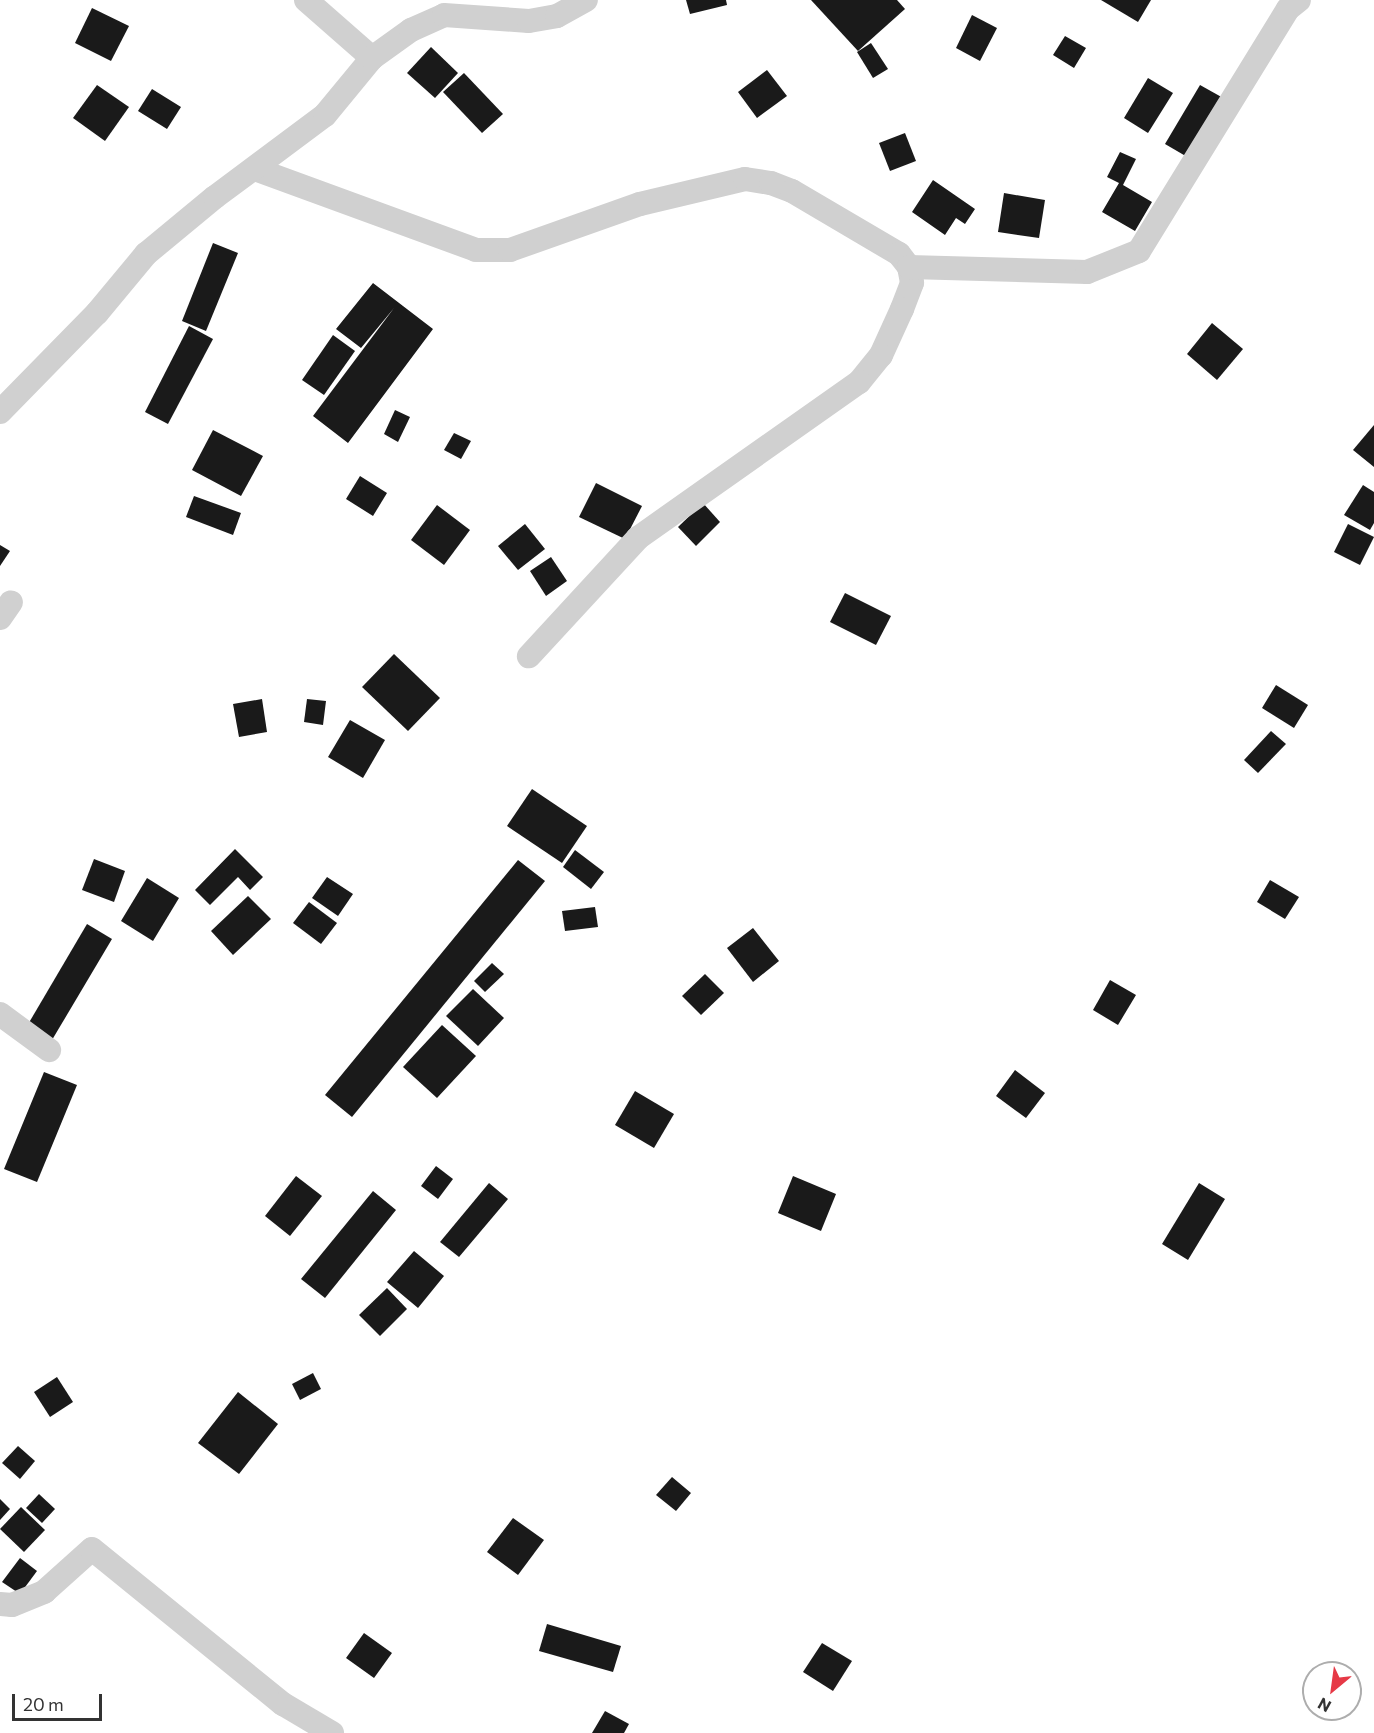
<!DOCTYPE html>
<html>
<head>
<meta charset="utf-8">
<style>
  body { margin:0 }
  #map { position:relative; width:1374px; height:1733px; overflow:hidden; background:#fff; font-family:Commissioner,sans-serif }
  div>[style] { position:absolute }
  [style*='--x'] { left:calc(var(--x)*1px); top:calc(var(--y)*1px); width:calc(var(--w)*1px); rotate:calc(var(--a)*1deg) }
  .building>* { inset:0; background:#1a1a1a }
  .minor>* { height:24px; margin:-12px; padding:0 12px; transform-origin:12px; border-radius:12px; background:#d0d0d0 }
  span { translate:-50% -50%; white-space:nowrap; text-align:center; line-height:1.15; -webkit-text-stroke:6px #fff; paint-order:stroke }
  .north { position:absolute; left:1302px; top:1661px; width:60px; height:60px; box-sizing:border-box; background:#fff; border:2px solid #adadad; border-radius:50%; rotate:209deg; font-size:16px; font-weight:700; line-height:24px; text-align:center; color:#333 }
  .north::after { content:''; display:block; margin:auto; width:21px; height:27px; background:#e63946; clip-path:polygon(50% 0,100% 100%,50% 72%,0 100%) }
  .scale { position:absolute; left:12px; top:1694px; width:90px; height:27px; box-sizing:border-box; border:3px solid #333; border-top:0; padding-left:8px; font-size:18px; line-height:21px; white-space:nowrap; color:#333; -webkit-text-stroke:4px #fff; paint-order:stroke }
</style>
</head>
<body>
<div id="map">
  <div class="building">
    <i style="clip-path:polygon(686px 0,726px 0,727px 5px,690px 14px)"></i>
    <i style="clip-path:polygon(811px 0,897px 0,905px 9px,858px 51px)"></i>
    <i style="clip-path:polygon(1101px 0,1151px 0,1138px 22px)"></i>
    <i style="clip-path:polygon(92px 8px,129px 26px,111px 61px,75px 43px)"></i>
    <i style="clip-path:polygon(972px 15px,997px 28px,980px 61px,956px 48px)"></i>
    <i style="clip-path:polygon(1065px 36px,1086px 48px,1074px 68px,1053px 55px)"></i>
    <i style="clip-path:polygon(871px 43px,888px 69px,873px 78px,857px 52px)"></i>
    <i style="clip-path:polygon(431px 47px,458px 73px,435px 98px,407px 73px)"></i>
    <i style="clip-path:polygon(767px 70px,787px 96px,757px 118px,738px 92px)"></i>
    <i style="clip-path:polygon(464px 73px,503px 114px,482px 133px,443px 92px)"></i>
    <i style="clip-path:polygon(1148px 78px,1173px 93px,1148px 133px,1124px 118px)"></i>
    <i style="clip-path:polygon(97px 85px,129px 107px,105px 141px,73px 118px)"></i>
    <i style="clip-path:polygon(1200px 85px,1225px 99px,1189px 158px,1165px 144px)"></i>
    <i style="clip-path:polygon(152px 89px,181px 107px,167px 129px,138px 111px)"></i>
    <i style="clip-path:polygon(905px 133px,916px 161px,890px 171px,879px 143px)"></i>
    <i style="clip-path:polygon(1120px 152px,1136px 159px,1123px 185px,1152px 202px,1135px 231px,1102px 212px,1119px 183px,1107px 177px)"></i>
    <i style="clip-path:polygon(933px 180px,975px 209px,965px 224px,956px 218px,945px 235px,912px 212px)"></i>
    <i style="clip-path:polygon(1004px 193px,1045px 200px,1039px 238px,998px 232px)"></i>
    <i style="clip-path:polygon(213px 243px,238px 253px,206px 331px,182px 321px)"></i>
    <i style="clip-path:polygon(373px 283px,433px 329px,348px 443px,313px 416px,394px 308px,361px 348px,336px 329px)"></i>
    <i style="clip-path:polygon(1212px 323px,1243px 349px,1217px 380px,1187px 354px)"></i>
    <i style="clip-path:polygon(189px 326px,213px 339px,168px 424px,145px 412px)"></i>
    <i style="clip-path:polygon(333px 335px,355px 351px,324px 395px,302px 380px)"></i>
    <i style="clip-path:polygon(395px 410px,410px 417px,398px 442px,384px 434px)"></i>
    <i style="clip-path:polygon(1374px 425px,1374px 467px,1353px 450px)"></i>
    <i style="clip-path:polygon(213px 430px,263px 456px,241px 496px,192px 470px)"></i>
    <i style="clip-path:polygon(454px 433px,471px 441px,461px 459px,444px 450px)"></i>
    <i style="clip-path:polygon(360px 476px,387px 493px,373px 516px,346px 499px)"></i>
    <i style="clip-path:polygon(596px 483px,642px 506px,625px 539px,579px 517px)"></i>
    <i style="clip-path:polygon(1363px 485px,1374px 492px,1374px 523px,1370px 530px,1344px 515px)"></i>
    <i style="clip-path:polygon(194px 496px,241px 513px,233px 535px,186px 517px)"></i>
    <i style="clip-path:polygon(703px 503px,720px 522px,696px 546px,678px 527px)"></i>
    <i style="clip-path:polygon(437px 505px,470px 530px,444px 565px,411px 540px)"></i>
    <i style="clip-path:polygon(525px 524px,545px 549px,518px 570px,498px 546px)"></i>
    <i style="clip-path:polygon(1348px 524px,1374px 537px,1360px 565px,1334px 552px)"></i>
    <i style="clip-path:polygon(0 545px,10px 551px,0 566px)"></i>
    <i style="clip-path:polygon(551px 557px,567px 581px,546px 596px,530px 571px)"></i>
    <i style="clip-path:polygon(845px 593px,891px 616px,876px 645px,830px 622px)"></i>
    <i style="clip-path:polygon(394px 654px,440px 698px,408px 731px,362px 687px)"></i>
    <i style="clip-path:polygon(1276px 685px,1308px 705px,1294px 728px,1262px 708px)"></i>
    <i style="clip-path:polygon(262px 699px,267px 732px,239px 737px,233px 704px)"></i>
    <i style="clip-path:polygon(307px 699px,326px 701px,323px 725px,304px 722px)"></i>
    <i style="clip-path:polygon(350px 720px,385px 740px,363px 778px,328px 757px)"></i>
    <i style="clip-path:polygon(1271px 731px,1286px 744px,1258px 773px,1244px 760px)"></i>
    <i style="clip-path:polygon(532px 789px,587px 826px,562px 863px,507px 826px)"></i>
    <i style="clip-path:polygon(235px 849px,263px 877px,250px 890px,238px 877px,210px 905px,195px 890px)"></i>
    <i style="clip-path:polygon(575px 850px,604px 872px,591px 889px,563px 867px)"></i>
    <i style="clip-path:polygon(94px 859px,125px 871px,114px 902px,82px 890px)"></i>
    <i style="clip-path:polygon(518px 860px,545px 881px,352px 1117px,325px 1095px)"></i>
    <i style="clip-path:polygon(327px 877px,353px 894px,338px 916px,312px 898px)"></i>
    <i style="clip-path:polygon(147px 878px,179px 898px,153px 941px,121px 921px)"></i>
    <i style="clip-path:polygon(1270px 880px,1299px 897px,1285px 919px,1257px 902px)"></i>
    <i style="clip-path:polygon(248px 896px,271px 919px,233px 955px,211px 931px)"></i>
    <i style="clip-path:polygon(309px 902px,337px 923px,321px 944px,293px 923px)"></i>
    <i style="clip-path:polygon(595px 907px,598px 927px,565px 931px,562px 911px)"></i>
    <i style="clip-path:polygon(87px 924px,112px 939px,52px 1040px,27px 1026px)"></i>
    <i style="clip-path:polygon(753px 928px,779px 961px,753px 982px,727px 948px)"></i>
    <i style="clip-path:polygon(492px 963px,504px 974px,485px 992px,474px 981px)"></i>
    <i style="clip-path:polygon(705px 974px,724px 993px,701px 1015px,682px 996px)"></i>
    <i style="clip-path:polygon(1110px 980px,1136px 995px,1118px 1025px,1093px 1010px)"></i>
    <i style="clip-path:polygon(473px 989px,504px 1018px,478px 1046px,446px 1016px)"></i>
    <i style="clip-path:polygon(442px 1025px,476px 1056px,437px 1098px,403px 1067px)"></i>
    <i style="clip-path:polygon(1015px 1070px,1045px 1093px,1026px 1118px,996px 1096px)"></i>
    <i style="clip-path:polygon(44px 1072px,77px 1085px,37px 1182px,4px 1169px)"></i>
    <i style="clip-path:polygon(635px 1091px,674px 1114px,654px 1148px,615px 1125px)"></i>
    <i style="clip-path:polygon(436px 1166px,453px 1179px,438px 1199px,421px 1186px)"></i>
    <i style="clip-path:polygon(296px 1176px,322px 1196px,290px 1236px,265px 1216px)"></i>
    <i style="clip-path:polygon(793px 1176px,836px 1194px,821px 1231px,778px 1213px)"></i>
    <i style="clip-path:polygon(489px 1183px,508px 1199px,459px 1257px,440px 1242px)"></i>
    <i style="clip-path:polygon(1199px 1183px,1225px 1199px,1188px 1260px,1162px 1244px)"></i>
    <i style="clip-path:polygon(373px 1191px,396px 1210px,325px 1298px,301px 1279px)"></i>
    <i style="clip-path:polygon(414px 1251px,444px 1276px,418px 1308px,387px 1282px)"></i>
    <i style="clip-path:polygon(387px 1288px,407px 1309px,380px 1336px,359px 1315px)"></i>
    <i style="clip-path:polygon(313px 1373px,321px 1389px,300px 1400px,292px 1384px)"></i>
    <i style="clip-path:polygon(57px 1377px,73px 1402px,50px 1417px,34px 1392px)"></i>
    <i style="clip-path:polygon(238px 1392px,278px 1424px,239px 1474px,198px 1443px)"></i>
    <i style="clip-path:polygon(18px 1446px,35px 1461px,20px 1479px,2px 1463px)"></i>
    <i style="clip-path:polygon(672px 1477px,691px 1493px,676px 1511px,656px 1495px)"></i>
    <i style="clip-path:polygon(39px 1494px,55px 1509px,42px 1523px,26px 1508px)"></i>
    <i style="clip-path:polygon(0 1499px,10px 1509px,0 1520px)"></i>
    <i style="clip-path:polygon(21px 1507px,45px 1530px,24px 1552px,0 1529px)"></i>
    <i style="clip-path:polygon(513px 1518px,544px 1540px,518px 1575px,487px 1552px)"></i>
    <i style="clip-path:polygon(20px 1558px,37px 1571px,20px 1594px,2px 1582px)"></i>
    <i style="clip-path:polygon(547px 1624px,621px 1646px,613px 1672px,539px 1651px)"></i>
    <i style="clip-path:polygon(364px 1633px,392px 1653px,374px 1678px,346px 1658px)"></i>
    <i style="clip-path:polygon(822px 1643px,852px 1661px,833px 1691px,803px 1672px)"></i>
    <i style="clip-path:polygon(605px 1711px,629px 1724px,624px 1733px,592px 1733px)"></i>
  </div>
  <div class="minor">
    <i style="--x:306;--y:0;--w:88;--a:41.3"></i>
    <i style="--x:255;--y:169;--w:235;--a:20.1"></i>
    <i style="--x:476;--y:250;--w:34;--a:0"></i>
    <i style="--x:510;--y:250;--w:138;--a:-19.5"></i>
    <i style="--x:640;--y:204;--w:108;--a:-13.4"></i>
    <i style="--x:745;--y:179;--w:26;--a:9"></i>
    <i style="--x:771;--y:183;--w:22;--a:21"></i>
    <i style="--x:792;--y:191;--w:124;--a:30.5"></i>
    <i style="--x:899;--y:254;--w:16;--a:52"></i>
    <i style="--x:909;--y:267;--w:16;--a:79"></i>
    <i style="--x:912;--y:283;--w:28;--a:111"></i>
    <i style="--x:902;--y:309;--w:51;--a:114.5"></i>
    <i style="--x:881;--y:355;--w:35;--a:129"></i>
    <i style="--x:859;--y:382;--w:271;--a:144.8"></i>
    <i style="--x:638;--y:538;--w:161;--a:132.7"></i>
    <i style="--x:909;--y:267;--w:178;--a:1.6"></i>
    <i style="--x:1087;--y:272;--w:56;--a:-22"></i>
    <i style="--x:1139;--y:251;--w:284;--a:-58.4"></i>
    <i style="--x:1288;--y:9;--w:14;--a:-39"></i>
    <i style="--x:0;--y:412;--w:139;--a:-45.6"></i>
    <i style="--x:97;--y:313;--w:77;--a:-50.3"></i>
    <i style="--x:146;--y:254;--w:89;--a:-39.6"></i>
    <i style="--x:215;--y:197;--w:137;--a:-36.7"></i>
    <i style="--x:325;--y:115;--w:74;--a:-50.5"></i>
    <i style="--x:372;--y:58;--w:48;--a:-35.7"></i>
    <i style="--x:411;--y:30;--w:36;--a:-24"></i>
    <i style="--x:444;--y:15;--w:85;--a:4"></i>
    <i style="--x:529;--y:21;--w:28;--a:-10"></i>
    <i style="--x:557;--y:16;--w:33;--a:-29"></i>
    <i style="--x:0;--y:618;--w:19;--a:-55"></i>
    <i style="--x:0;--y:1014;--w:61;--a:36.3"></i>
    <i style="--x:0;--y:1604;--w:12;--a:5"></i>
    <i style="--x:12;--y:1605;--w:35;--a:-22"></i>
    <i style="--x:44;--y:1592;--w:64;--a:-41.9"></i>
    <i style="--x:92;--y:1549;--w:246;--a:39.1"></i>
    <i style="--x:283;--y:1704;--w:57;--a:30.6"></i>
  </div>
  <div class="north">N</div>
  <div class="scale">20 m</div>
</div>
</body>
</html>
